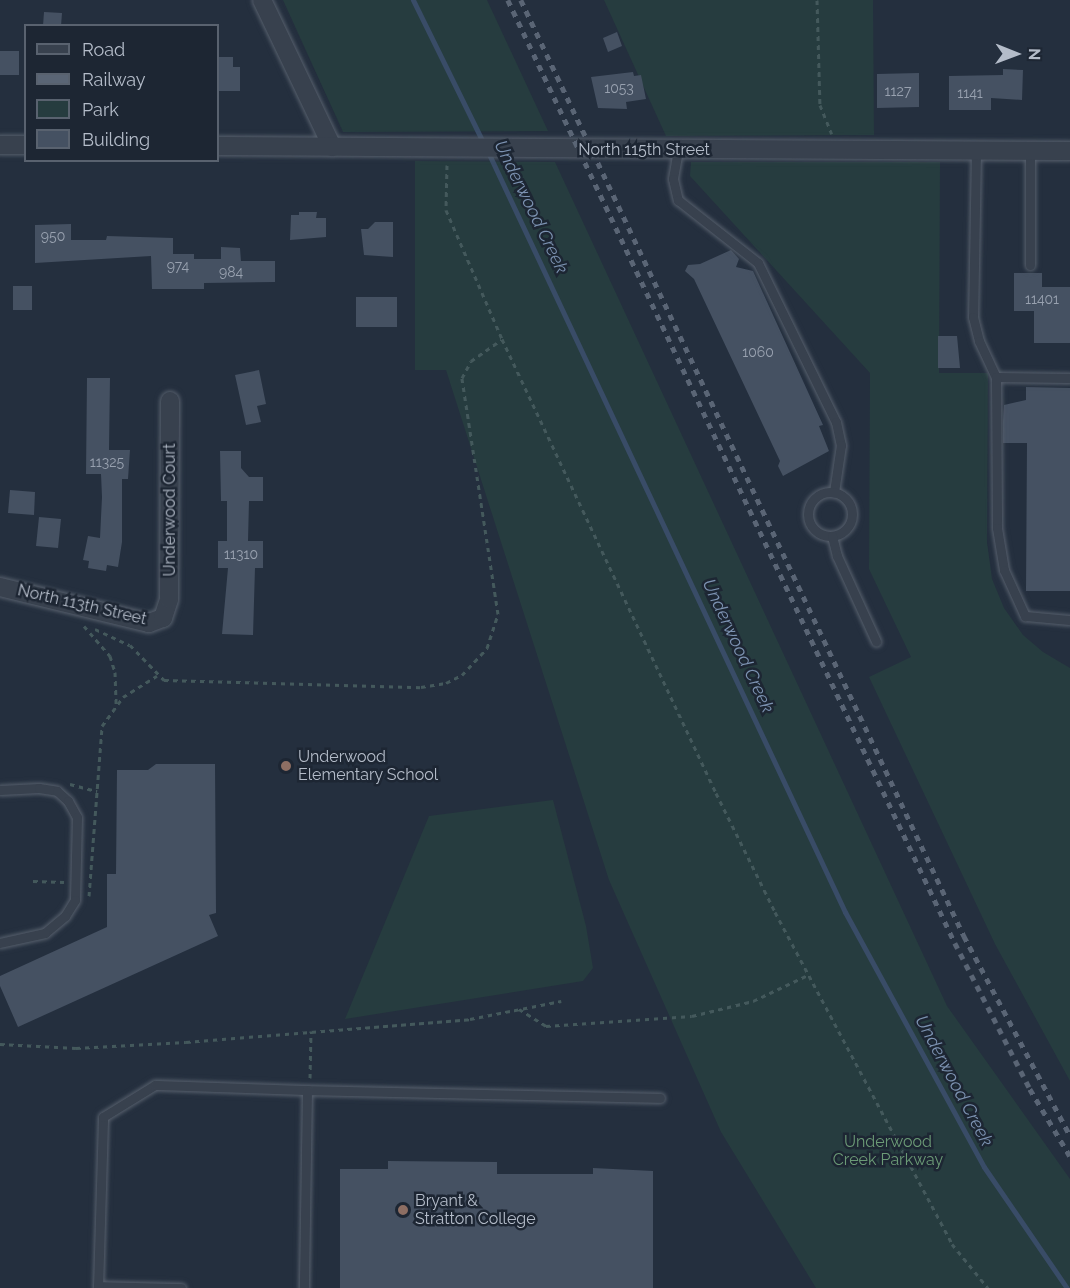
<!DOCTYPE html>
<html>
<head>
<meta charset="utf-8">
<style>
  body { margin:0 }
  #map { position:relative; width:1070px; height:1288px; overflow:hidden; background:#242f3e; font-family:Raleway,sans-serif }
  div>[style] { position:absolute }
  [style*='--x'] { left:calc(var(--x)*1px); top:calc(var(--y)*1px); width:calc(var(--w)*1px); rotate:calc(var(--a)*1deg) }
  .green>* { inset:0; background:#263c3f }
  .stream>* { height:5px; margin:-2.5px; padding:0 2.5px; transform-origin:2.5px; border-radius:2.5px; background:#394c67 }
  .building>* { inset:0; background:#455162 }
  .path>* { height:3px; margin-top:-1.5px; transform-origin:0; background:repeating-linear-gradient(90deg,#44595c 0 4.5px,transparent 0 9px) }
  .roads { filter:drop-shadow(0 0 2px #565f6c) drop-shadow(0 0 2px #565f6c) }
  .service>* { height:9px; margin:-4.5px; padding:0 4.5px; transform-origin:4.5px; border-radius:4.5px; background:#38414e }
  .service>.ring { margin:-4.5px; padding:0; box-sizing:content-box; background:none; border:9px solid #38414e; border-radius:50% }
  .minor>* { height:18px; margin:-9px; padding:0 9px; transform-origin:9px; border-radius:9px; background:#38414e }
  .rail>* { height:4.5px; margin-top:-2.25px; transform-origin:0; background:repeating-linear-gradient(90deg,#5a6575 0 6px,transparent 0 12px) }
  .dots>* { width:16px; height:16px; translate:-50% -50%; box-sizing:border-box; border:3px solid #1d2633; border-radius:50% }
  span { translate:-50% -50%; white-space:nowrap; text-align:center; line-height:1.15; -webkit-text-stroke:5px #1d2633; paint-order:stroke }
  .number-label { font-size:14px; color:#98a1af }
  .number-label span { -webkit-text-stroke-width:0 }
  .street-label { font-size:16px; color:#b4bcc9 }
  .poi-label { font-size:16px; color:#b4bcc9 }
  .left { translate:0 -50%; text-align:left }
  .park-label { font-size:16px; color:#6b9a76 }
  .water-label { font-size:18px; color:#7c92b1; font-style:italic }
  .legend { position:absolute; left:24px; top:24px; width:195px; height:138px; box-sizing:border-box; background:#1d2633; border:2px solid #59626f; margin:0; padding:8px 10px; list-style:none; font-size:18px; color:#b4bcc9 }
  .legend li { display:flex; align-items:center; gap:12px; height:30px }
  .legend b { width:30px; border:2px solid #59626f }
  .north { position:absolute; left:986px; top:24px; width:60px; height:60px; -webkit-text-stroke:4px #1d2633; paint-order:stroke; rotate:91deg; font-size:16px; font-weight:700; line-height:24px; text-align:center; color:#b4bcc9 }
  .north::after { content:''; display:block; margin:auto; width:21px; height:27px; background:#b4bcc9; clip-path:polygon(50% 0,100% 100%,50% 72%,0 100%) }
</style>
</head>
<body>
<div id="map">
  <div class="green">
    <i style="clip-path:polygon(283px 0,487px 0,548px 131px,343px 132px)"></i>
    <i style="clip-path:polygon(604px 0,873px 0,874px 135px,666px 136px)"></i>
    <i style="clip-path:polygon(415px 161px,555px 162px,947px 1006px,1070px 1179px,1070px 1288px,816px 1288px,721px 1132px,609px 880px,446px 370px,415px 370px)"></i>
    <i style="clip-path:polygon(691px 162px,940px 162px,939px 373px,988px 373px,987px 542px,992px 579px,1004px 608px,1023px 635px,1043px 652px,1070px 668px,1070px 1081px,995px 944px,869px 677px,911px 657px,869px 569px,870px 373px,690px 176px)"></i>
    <i style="clip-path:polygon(553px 800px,586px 926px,593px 968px,583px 981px,345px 1019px,429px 816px)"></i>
  </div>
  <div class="stream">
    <i style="--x:413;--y:0;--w:161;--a:63.8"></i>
    <i style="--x:488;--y:152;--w:840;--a:64.84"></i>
    <i style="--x:845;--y:912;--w:290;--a:61.4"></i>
    <i style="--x:984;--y:1167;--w:147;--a:55.6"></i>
  </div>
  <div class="building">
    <i style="clip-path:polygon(44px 12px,62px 13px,61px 26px,43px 26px)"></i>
    <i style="clip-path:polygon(617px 32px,622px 46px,608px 52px,603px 38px)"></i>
    <i style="clip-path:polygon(0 51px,19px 51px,19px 75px,0 75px)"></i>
    <i style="clip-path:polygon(218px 57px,233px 57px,233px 67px,240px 67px,240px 91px,218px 91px)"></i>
    <i style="clip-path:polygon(1003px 69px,1023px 70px,1022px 100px,991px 98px,991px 110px,949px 110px,949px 76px,1003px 75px)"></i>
    <i style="clip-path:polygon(633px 72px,634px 76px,641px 75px,646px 99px,626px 102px,627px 109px,598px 108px,591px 77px)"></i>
    <i style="clip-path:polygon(919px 73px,919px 107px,877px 108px,877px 74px)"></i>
    <i style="clip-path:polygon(299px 212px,317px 212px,316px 218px,326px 218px,326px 237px,290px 240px,291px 215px,299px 215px)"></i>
    <i style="clip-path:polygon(375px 222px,393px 222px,393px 257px,364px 255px,361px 229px,368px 229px)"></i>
    <i style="clip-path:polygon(71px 224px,71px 240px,106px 240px,107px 236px,173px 238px,173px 254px,194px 254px,194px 259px,221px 259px,221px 247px,240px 248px,241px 261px,275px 261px,275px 282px,204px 283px,204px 289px,152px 289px,151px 256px,35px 263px,35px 225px)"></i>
    <i style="clip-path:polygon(731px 250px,739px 259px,736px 267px,753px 271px,823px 425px,819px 426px,829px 451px,783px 476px,778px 466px,780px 461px,694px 279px,685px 271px,688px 265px,700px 264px)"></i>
    <i style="clip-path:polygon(1014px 273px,1042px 273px,1042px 287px,1070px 287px,1070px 343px,1034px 343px,1034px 311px,1014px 311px)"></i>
    <i style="clip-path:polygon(13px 286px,32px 286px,32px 310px,13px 310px)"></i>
    <i style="clip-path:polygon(356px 297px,397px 297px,397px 327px,356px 327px)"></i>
    <i style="clip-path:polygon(938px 336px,957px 336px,960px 368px,938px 368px)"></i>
    <i style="clip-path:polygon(259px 370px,266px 404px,257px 406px,261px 422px,246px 425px,235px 375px)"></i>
    <i style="clip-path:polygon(87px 378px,110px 378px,109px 450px,130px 450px,128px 479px,122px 479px,122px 542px,118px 567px,107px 565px,106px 571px,88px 568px,89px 561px,83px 560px,88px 536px,100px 538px,102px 497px,101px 474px,86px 474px)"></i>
    <i style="clip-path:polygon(1026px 387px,1070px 388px,1070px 591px,1026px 591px,1027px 443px,1003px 443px,1003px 421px,1004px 405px,1026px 400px)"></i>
    <i style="clip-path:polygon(220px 451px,241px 451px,241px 468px,249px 477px,263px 477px,263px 501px,249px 501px,248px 541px,263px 541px,263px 568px,255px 568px,253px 635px,222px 634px,228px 568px,218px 568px,218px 541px,227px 541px,227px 501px,221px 501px)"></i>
    <i style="clip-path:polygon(10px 490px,35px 492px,34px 515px,8px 513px)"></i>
    <i style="clip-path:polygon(39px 517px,61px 519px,58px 548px,36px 546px)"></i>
    <i style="clip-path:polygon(156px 764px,215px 764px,216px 913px,209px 915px,218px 936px,18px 1027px,0 986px,0 976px,107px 927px,107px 874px,116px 874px,117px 770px,148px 770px)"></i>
    <i style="clip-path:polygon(388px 1161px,497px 1162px,497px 1174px,593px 1174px,593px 1168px,653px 1171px,653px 1288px,340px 1288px,340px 1169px,388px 1169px)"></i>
  </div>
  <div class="path">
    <i style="--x:817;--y:0;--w:105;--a:88.4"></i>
    <i style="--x:820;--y:105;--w:31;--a:68"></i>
    <i style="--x:447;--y:165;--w:45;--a:91.3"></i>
    <i style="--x:446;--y:210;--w:141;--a:66.5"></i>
    <i style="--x:502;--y:339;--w:502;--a:64.76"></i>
    <i style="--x:716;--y:793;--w:133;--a:63.6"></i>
    <i style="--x:775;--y:912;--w:376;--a:61.9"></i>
    <i style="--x:952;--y:1244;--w:57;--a:50.7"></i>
    <i style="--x:84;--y:626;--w:40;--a:49"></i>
    <i style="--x:110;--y:656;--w:17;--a:73"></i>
    <i style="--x:115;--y:672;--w:32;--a:88"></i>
    <i style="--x:95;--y:629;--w:38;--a:25"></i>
    <i style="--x:130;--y:645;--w:49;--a:45.8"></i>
    <i style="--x:164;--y:680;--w:257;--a:1.6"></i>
    <i style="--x:421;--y:687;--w:25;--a:-9"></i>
    <i style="--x:446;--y:683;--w:18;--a:-27"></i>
    <i style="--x:462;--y:675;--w:37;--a:-47"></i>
    <i style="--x:487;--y:648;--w:36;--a:-72"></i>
    <i style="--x:498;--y:614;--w:239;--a:-98.7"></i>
    <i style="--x:462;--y:378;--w:19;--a:-62"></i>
    <i style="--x:471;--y:361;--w:37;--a:-35"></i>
    <i style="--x:70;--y:784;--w:28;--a:15"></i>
    <i style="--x:33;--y:881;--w:31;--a:2"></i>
    <i style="--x:89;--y:896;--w:170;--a:-85.6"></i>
    <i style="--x:102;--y:726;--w:36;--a:-54"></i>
    <i style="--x:123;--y:697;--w:40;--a:-32"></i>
    <i style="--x:519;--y:1009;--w:32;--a:32"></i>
    <i style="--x:546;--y:1026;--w:146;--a:-3.9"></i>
    <i style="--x:692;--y:1016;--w:63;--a:-13.8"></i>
    <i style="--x:753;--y:1001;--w:61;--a:-25.3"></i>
    <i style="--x:0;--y:1044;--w:76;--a:3"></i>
    <i style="--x:76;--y:1048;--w:110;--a:-3.1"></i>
    <i style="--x:186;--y:1042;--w:285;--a:-4.6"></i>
    <i style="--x:470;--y:1019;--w:93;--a:-11.2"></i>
    <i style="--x:310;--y:1078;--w:47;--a:-88.8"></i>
  </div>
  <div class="roads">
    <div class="service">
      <i style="--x:678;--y:150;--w:29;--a:100"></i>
      <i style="--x:673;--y:179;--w:22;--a:77"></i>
      <i style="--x:678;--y:200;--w:102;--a:38.2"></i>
      <i style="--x:758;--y:263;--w:177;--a:63.9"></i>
      <i style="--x:836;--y:422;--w:24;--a:78"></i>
      <i style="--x:841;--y:445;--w:48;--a:98.5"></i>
      <i style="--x:976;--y:150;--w:167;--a:91"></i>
      <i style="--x:973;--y:317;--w:25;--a:76"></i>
      <i style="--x:979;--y:341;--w:40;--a:65"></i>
      <i style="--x:1030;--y:265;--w:115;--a:-90"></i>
      <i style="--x:1070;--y:378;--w:74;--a:-179.2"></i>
      <i style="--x:996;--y:377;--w:151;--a:89.6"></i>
      <i style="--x:997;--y:528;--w:43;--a:80.5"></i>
      <i style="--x:1004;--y:570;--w:51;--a:65.5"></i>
      <i style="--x:1025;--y:616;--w:45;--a:5.1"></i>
      <i class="ring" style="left:808px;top:492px;width:35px;height:35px"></i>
      <i style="--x:832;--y:536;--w:21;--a:76"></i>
      <i style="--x:837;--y:556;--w:94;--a:65.4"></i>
      <i style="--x:0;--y:790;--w:39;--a:-3"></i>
      <i style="--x:39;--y:788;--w:18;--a:9"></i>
      <i style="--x:57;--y:791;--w:15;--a:42"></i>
      <i style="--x:68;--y:801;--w:18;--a:61"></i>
      <i style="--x:77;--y:817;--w:83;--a:91.4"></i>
      <i style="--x:75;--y:900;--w:19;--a:122"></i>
      <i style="--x:65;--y:916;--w:26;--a:140"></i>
      <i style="--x:45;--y:933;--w:46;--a:167.5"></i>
      <i style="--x:307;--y:1090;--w:353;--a:1.3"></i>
      <i style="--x:98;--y:1286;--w:83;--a:1.4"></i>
      <i style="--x:98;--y:1288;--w:171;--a:-88.3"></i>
      <i style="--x:103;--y:1117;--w:61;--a:-31.6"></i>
      <i style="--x:155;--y:1085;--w:152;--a:1.9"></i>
      <i style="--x:307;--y:1090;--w:198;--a:90.9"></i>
    </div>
    <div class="minor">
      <i style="--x:262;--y:0;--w:163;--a:64.5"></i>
      <i style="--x:0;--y:145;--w:26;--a:0"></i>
      <i style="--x:218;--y:146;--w:852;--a:0.34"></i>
      <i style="--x:0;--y:587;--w:153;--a:13.6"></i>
      <i style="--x:149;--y:623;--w:15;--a:-20"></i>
      <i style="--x:163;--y:618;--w:20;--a:-72"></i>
      <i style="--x:169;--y:599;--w:198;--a:-89.7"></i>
    </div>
  </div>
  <div class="rail">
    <i style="--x:508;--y:0;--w:1044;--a:64.64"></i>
    <i style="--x:955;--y:943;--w:164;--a:62.8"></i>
    <i style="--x:1030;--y:1089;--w:78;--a:59.2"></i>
    <i style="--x:521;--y:0;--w:1036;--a:64.67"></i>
    <i style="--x:964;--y:936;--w:225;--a:62"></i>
  </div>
  <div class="dots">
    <i style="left:286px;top:766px;background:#8d6e63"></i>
    <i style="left:403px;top:1210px;background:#8d6e63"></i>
  </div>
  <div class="number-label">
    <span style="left:619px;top:88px">1053</span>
    <span style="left:898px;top:91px">1127</span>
    <span style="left:970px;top:93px">1141</span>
    <span style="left:53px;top:236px">950</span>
    <span style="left:178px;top:266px">974</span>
    <span style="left:231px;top:272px">984</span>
    <span style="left:1042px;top:299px">11401</span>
    <span style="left:758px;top:352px">1060</span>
    <span style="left:107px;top:462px">11325</span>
    <span style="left:241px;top:554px">11310</span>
  </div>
  <div class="street-label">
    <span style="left:644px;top:150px">North 115th Street</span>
    <span style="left:170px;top:510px;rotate:-90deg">Underwood Court</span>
    <span style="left:82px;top:605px;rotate:13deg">North 113th Street</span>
  </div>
  <div class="poi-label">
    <span class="left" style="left:298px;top:766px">Underwood<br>Elementary School</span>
    <span class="left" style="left:415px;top:1210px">Bryant &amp;<br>Stratton College</span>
  </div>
  <div class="park-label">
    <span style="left:888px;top:1151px">Underwood<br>Creek Parkway</span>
  </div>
  <div class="water-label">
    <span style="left:531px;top:207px;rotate:64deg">Underwood Creek</span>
    <span style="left:738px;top:646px;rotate:65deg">Underwood Creek</span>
    <span style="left:954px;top:1081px;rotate:62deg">Underwood Creek</span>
  </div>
  <ul class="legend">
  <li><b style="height:8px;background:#38414e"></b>Road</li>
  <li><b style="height:8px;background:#5a6575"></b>Railway</li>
  <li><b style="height:16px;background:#263c3f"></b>Park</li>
  <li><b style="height:16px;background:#455162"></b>Building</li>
  </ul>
  <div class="north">N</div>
</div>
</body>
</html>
